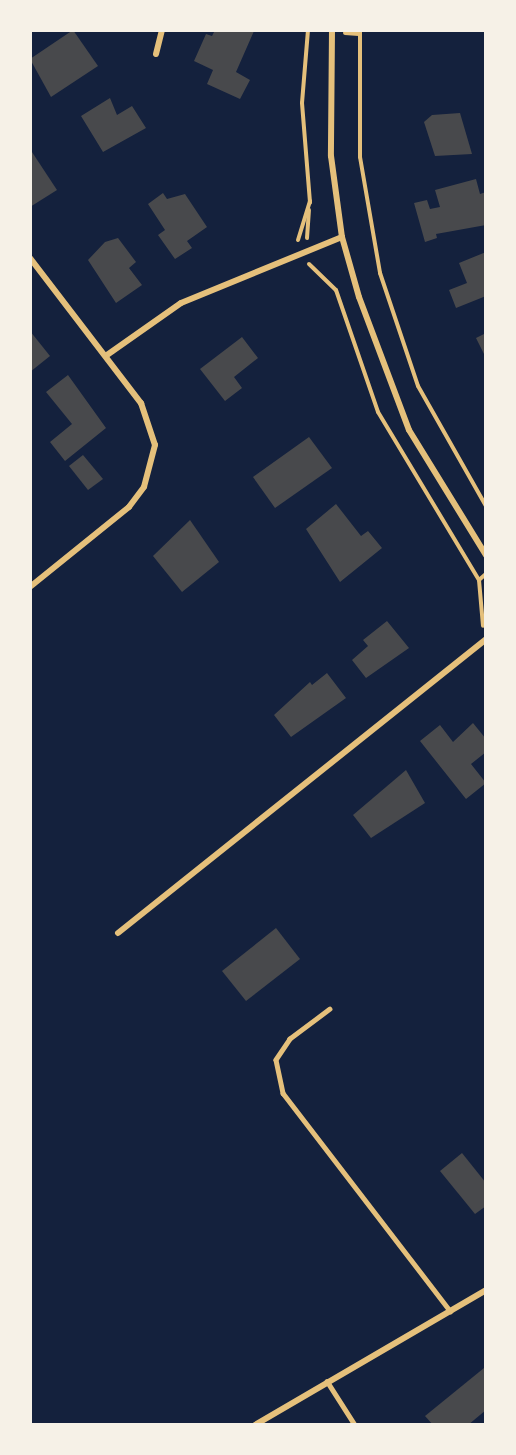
<!DOCTYPE html>
<html>
<head>
<meta charset="utf-8">
<style>
  body { margin:0 }
  #map { position:relative; width:516px; height:1455px; overflow:hidden; background:#14213d; font-family:Figtree,sans-serif }
  div>[style] { position:absolute }
  [style*='--x'] { left:calc(var(--x)*1px); top:calc(var(--y)*1px); width:calc(var(--w)*1px); rotate:calc(var(--a)*1deg) }
  .building>* { inset:0; background:#48494c }
  .path>* { height:4px; margin:-2px; padding:0 2px; transform-origin:2px; border-radius:2px; background:#e5c07b }
  .service>* { height:4.5px; margin:-2.25px; padding:0 2.25px; transform-origin:2.25px; border-radius:2.25px; background:#e5c07b }
  .minor>* { height:6px; margin:-3px; padding:0 3px; transform-origin:3px; border-radius:3px; background:#e5c07b }
  span { translate:-50% -50%; white-space:nowrap; text-align:center; line-height:1.15; -webkit-text-stroke:6px #f6f1e7; paint-order:stroke }
  .frame { position:absolute; inset:0; border:32px solid #f6f1e7; pointer-events:none }
</style>
</head>
<body>
<div id="map">
  <div class="building">
    <i style="clip-path:polygon(73px 30px,98px 66px,51px 97px,30px 59px)"></i>
    <i style="clip-path:polygon(215px 30px,254px 31px,236px 72px,250px 80px,240px 99px,207px 84px,213px 70px,194px 61px,206px 34px,212px 36px)"></i>
    <i style="clip-path:polygon(110px 98px,117px 115px,132px 106px,146px 128px,103px 152px,81px 116px)"></i>
    <i style="clip-path:polygon(460px 113px,472px 154px,435px 156px,424px 122px,432px 115px)"></i>
    <i style="clip-path:polygon(30px 149px,57px 190px,30px 207px)"></i>
    <i style="clip-path:polygon(476px 179px,480px 194px,486px 192px,486px 225px,436px 234px,437px 238px,425px 242px,414px 203px,427px 200px,430px 209px,440px 207px,435px 190px)"></i>
    <i style="clip-path:polygon(163px 193px,167px 199px,185px 194px,207px 227px,187px 241px,192px 248px,175px 259px,158px 235px,165px 230px,148px 204px)"></i>
    <i style="clip-path:polygon(118px 238px,136px 262px,129px 268px,142px 285px,116px 303px,88px 260px,105px 242px)"></i>
    <i style="clip-path:polygon(486px 252px,486px 296px,456px 308px,449px 290px,467px 283px,459px 263px)"></i>
    <i style="clip-path:polygon(30px 331px,50px 356px,30px 372px)"></i>
    <i style="clip-path:polygon(486px 333px,486px 358px,476px 338px)"></i>
    <i style="clip-path:polygon(242px 337px,258px 358px,234px 377px,242px 388px,225px 401px,200px 369px)"></i>
    <i style="clip-path:polygon(68px 375px,106px 428px,65px 461px,50px 442px,72px 424px,46px 392px)"></i>
    <i style="clip-path:polygon(309px 437px,332px 468px,275px 508px,253px 477px)"></i>
    <i style="clip-path:polygon(83px 455px,103px 479px,88px 490px,69px 466px)"></i>
    <i style="clip-path:polygon(336px 504px,361px 536px,368px 531px,382px 548px,340px 582px,306px 529px)"></i>
    <i style="clip-path:polygon(190px 520px,219px 562px,182px 592px,153px 556px)"></i>
    <i style="clip-path:polygon(387px 621px,409px 648px,366px 678px,352px 660px,368px 646px,363px 640px)"></i>
    <i style="clip-path:polygon(327px 673px,346px 698px,291px 737px,274px 715px,310px 682px,312px 685px)"></i>
    <i style="clip-path:polygon(473px 723px,486px 739px,486px 752px,471px 764px,486px 783px,466px 799px,420px 741px,440px 725px,453px 742px)"></i>
    <i style="clip-path:polygon(406px 770px,425px 803px,371px 838px,353px 815px)"></i>
    <i style="clip-path:polygon(276px 928px,300px 959px,246px 1001px,222px 971px)"></i>
    <i style="clip-path:polygon(462px 1153px,486px 1183px,486px 1206px,475px 1214px,440px 1171px)"></i>
    <i style="clip-path:polygon(484px 1368px,486px 1410px,468px 1425px,433px 1425px,425px 1416px)"></i>
  </div>
  <div class="path">
    <i style="--x:308;--y:30;--w:73;--a:94.7"></i>
    <i style="--x:302;--y:103;--w:100;--a:85.4"></i>
    <i style="--x:360;--y:30;--w:127;--a:90"></i>
    <i style="--x:360;--y:157;--w:118;--a:80.2"></i>
    <i style="--x:380;--y:273;--w:119;--a:71.4"></i>
    <i style="--x:418;--y:386;--w:138;--a:60.5"></i>
    <i style="--x:345;--y:33;--w:14;--a:4"></i>
    <i style="--x:307;--y:238;--w:28;--a:-86"></i>
    <i style="--x:298;--y:240;--w:41;--a:-72.9"></i>
    <i style="--x:309;--y:264;--w:37;--a:44"></i>
    <i style="--x:336;--y:290;--w:129;--a:71"></i>
    <i style="--x:378;--y:412;--w:196;--a:59"></i>
    <i style="--x:479;--y:580;--w:46;--a:85"></i>
    <i style="--x:479;--y:580;--w:9;--a:-41"></i>
  </div>
  <div class="service">
    <i style="--x:330;--y:1009;--w:50;--a:143.1"></i>
    <i style="--x:290;--y:1039;--w:25;--a:124"></i>
    <i style="--x:276;--y:1060;--w:34;--a:78"></i>
    <i style="--x:283;--y:1093;--w:275;--a:52.5"></i>
    <i style="--x:327;--y:1381;--w:52;--a:57.5"></i>
  </div>
  <div class="minor">
    <i style="--x:332;--y:30;--w:126;--a:90.5"></i>
    <i style="--x:331;--y:156;--w:82;--a:82.3"></i>
    <i style="--x:342;--y:237;--w:62;--a:74.2"></i>
    <i style="--x:359;--y:297;--w:142;--a:69.4"></i>
    <i style="--x:409;--y:430;--w:147;--a:58.4"></i>
    <i style="--x:156;--y:54;--w:25;--a:-76"></i>
    <i style="--x:30;--y:258;--w:183;--a:52.6"></i>
    <i style="--x:141;--y:403;--w:44;--a:71.6"></i>
    <i style="--x:155;--y:445;--w:43;--a:104.7"></i>
    <i style="--x:144;--y:487;--w:25;--a:127"></i>
    <i style="--x:129;--y:507;--w:127;--a:141.1"></i>
    <i style="--x:107;--y:355;--w:90;--a:-35.1"></i>
    <i style="--x:181;--y:303;--w:174;--a:-22.3"></i>
    <i style="--x:118;--y:933;--w:471;--a:-38.6"></i>
    <i style="--x:255;--y:1425;--w:268;--a:-30.3"></i>
  </div>
  <div class="frame"></div>
</div>
</body>
</html>
